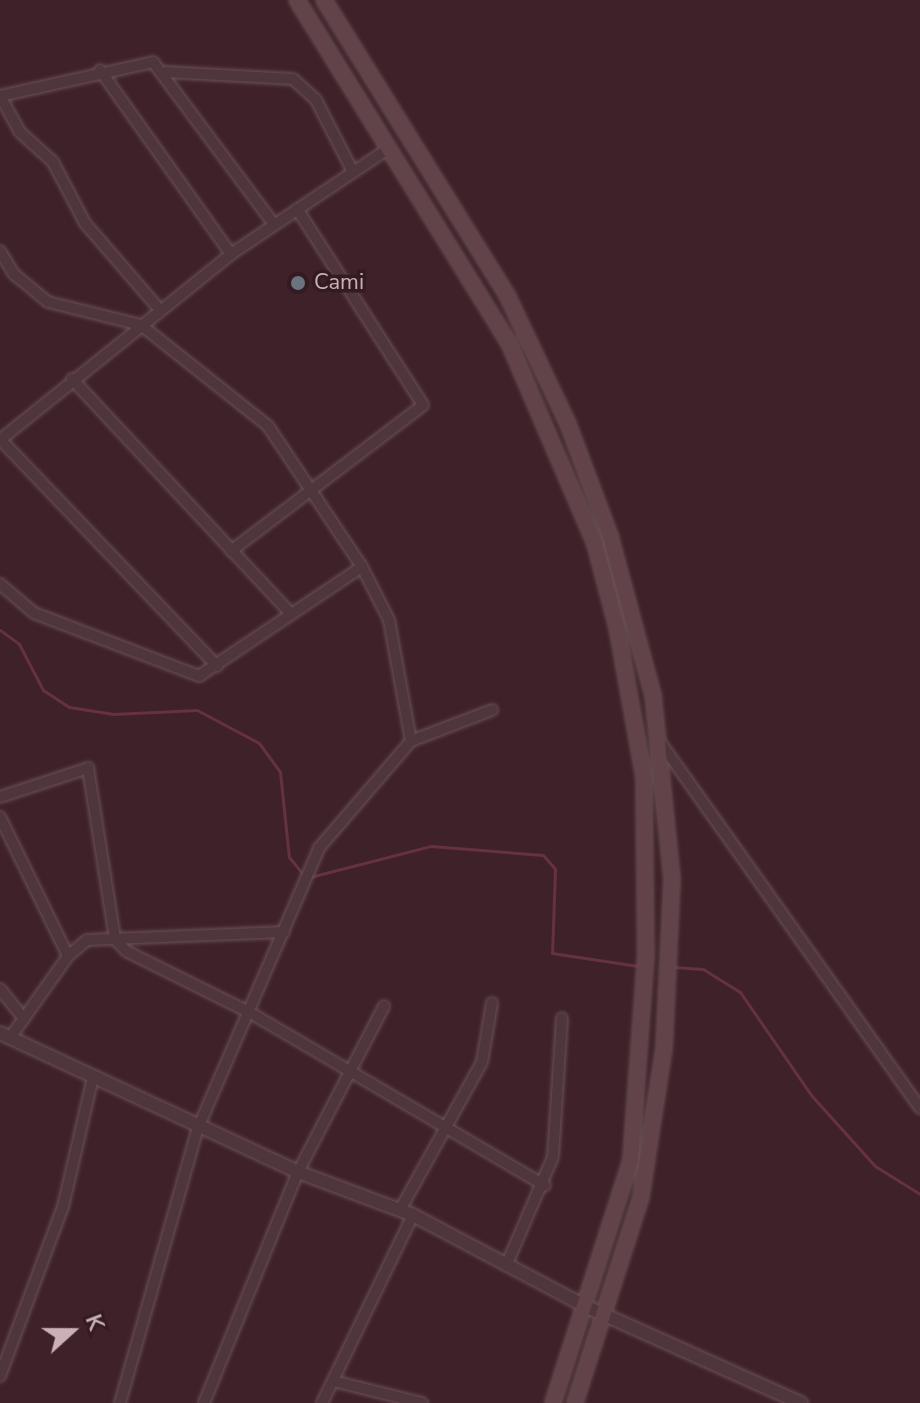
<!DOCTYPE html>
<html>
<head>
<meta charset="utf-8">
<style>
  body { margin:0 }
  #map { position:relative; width:920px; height:1403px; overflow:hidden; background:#3f2129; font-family:"Nunito Sans",sans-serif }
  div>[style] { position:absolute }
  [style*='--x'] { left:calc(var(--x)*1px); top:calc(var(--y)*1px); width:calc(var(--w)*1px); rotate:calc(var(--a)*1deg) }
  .stream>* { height:3px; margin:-1.5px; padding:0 1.5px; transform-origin:1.5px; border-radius:1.5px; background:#66323f }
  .roads { filter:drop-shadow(0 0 2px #6a5157) drop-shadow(0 0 2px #6a5157) }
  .minor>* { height:10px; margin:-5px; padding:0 5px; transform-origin:5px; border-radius:5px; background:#4f363c }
  .tertiary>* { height:12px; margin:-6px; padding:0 6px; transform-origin:6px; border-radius:6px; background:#4f363c }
  .secondary>* { height:14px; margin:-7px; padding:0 7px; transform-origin:7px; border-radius:7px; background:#62434a }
  .dots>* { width:22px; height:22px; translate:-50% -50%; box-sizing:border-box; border:4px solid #341b21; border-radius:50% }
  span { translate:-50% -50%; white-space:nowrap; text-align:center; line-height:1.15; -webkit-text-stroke:7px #341b21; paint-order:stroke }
  .poi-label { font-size:22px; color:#cab1b7 }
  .left { translate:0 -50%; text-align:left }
  .north { position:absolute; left:32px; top:1291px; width:80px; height:80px; -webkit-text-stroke:6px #341b21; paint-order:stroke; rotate:69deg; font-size:22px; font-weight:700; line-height:32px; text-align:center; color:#cab1b7 }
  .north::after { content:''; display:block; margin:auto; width:28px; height:36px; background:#cab1b7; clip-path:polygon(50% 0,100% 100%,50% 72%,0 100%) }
</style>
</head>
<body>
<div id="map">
  <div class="stream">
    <i style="--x:0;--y:630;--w:24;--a:36"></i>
    <i style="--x:19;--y:644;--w:52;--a:62.4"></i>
    <i style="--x:43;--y:690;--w:31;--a:33"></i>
    <i style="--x:69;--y:707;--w:45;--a:9"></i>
    <i style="--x:113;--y:714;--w:84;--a:-2.7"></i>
    <i style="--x:197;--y:710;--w:70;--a:28"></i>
    <i style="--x:259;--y:743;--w:36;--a:54"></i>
    <i style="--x:280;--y:772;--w:85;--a:84"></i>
    <i style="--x:289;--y:857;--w:22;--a:51"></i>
    <i style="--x:310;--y:877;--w:125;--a:-14.4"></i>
    <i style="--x:431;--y:846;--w:112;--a:4.6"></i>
    <i style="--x:543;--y:855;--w:18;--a:49"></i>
    <i style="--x:555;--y:869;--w:84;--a:92"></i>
    <i style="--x:552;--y:953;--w:87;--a:8.6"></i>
    <i style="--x:674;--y:967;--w:29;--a:4"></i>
    <i style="--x:703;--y:969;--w:44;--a:31.9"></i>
    <i style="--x:740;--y:992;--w:125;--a:55.4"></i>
    <i style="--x:811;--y:1095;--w:96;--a:48"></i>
    <i style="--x:875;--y:1166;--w:53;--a:31.9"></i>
  </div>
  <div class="roads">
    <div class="minor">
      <i style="--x:100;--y:70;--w:226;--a:54.6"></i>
      <i style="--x:166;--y:72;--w:127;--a:3.2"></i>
      <i style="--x:293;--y:79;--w:31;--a:42"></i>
      <i style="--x:316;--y:100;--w:81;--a:62.8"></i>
      <i style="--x:0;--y:251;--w:27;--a:59"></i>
      <i style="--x:14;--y:274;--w:44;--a:39.5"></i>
      <i style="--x:48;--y:302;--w:96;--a:13.9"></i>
      <i style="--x:141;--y:325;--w:162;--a:38.5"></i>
      <i style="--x:268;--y:426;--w:169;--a:56.3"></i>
      <i style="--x:362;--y:567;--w:59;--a:63"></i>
      <i style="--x:389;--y:620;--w:123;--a:79.7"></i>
      <i style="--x:160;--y:310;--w:115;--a:-130.8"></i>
      <i style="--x:85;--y:223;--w:69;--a:-117.7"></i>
      <i style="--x:53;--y:162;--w:45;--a:-137.7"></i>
      <i style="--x:20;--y:132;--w:41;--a:-119.1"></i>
      <i style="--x:0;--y:96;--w:157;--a:-12.5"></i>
      <i style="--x:153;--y:62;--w:201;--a:53.3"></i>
      <i style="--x:72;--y:379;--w:318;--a:47"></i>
      <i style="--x:0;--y:439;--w:314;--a:46.3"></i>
      <i style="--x:0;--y:440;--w:297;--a:-38.8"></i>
      <i style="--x:231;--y:254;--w:192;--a:-33.8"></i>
      <i style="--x:231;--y:551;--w:241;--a:-37.2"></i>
      <i style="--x:423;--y:405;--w:233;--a:-122.7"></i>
      <i style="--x:0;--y:584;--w:45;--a:40.5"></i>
      <i style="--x:34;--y:613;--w:177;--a:20.9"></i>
      <i style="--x:199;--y:676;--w:196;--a:-33.8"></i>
      <i style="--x:660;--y:742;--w:449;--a:54.6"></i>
      <i style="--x:0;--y:797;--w:93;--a:-18.2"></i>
      <i style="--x:88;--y:768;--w:173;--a:81"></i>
      <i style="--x:115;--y:939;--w:16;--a:47"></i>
      <i style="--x:126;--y:951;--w:137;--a:26.4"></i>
      <i style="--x:249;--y:1012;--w:343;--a:30.4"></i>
      <i style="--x:0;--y:817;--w:155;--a:63.9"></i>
      <i style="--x:0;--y:989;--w:38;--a:51"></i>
      <i style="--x:10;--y:1038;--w:100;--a:-54.7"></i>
      <i style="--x:68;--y:956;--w:25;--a:-40"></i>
      <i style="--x:87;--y:940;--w:197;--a:-2.3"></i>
      <i style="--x:400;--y:1210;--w:169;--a:-61"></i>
      <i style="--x:482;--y:1062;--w:60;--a:-80.4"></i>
      <i style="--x:506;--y:1266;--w:119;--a:-66.7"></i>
      <i style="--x:553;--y:1157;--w:139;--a:-86.3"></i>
      <i style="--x:0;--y:1376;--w:180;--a:-69.6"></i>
      <i style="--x:63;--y:1207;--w:133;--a:-77"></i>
      <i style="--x:333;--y:1381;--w:92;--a:13.9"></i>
      <i style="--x:120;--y:1403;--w:286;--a:-74.2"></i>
      <i style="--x:198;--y:1128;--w:305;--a:-66.6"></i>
      <i style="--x:319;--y:848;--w:141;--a:-49.3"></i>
      <i style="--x:411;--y:741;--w:87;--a:-20.9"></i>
      <i style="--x:204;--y:1403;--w:249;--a:-67.9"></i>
      <i style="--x:298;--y:1172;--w:187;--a:-62.6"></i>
      <i style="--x:322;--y:1403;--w:209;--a:-64.2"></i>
    </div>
    <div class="tertiary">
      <i style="--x:0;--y:1033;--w:329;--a:25"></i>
      <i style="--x:298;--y:1172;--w:123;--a:20.5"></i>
      <i style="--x:413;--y:1215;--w:197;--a:27.9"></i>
      <i style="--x:587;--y:1307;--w:235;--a:24.2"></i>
    </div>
    <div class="secondary">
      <i style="--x:297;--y:0;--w:403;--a:58.3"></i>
      <i style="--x:509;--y:343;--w:219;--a:66.8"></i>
      <i style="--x:595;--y:544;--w:86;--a:75.2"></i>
      <i style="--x:617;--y:627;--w:152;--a:79.8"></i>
      <i style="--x:644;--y:777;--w:177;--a:89.4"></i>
      <i style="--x:646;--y:954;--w:207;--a:94.2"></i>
      <i style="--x:631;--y:1160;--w:255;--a:107.8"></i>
      <i style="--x:324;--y:0;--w:347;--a:58.2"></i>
      <i style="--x:507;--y:295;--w:143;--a:64.7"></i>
      <i style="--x:568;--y:424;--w:120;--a:69.4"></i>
      <i style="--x:610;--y:536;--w:165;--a:74.9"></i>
      <i style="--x:653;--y:695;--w:185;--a:84.1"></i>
      <i style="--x:672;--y:879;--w:169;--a:92.7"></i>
      <i style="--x:664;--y:1048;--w:151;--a:98.8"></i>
      <i style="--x:641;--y:1197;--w:216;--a:107.8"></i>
    </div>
  </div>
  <div class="dots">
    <i style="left:298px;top:283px;background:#6b7280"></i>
  </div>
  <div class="poi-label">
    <span class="left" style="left:314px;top:283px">Cami</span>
  </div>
  <div class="north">K</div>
</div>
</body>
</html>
